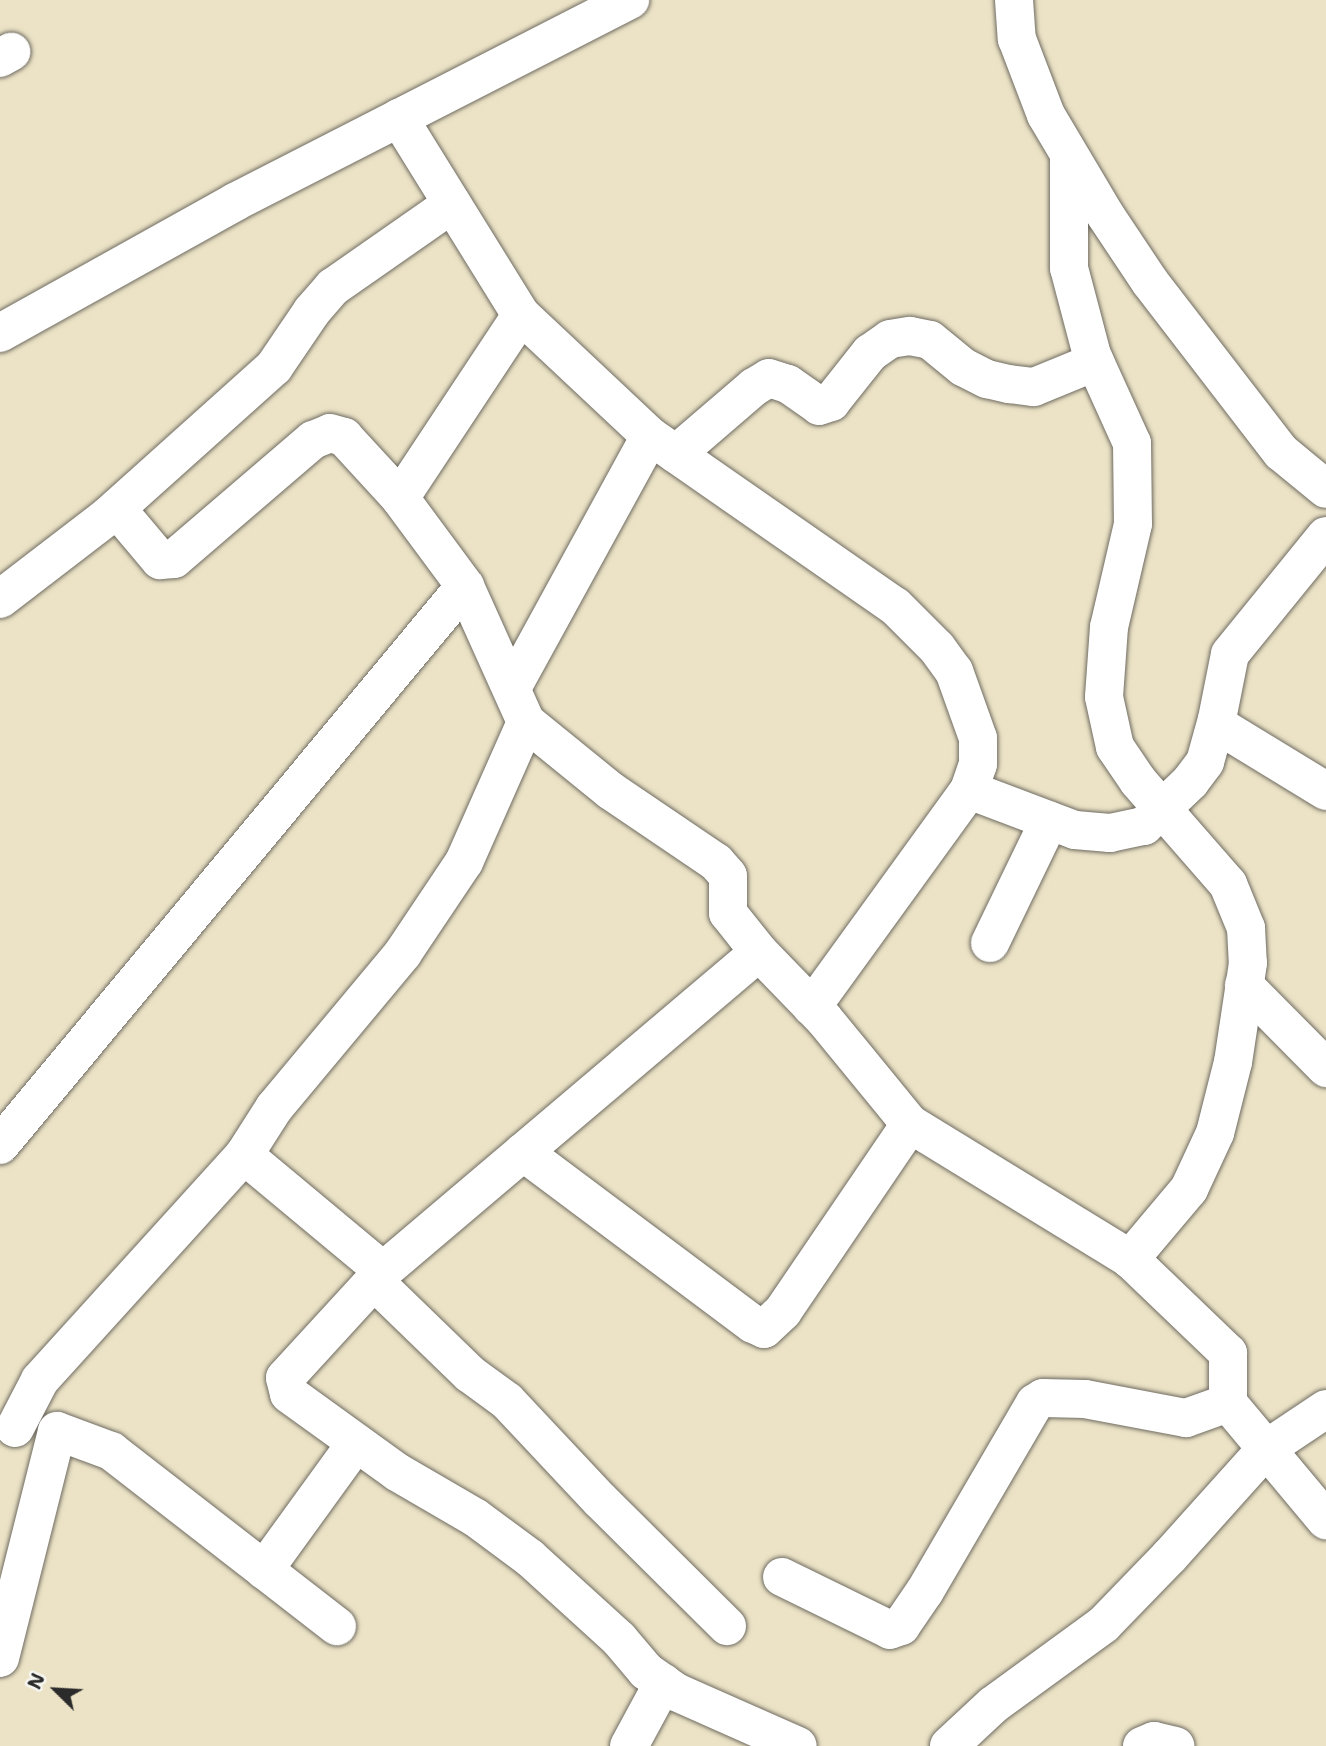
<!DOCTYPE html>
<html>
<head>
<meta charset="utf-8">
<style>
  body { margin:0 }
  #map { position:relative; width:1326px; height:1746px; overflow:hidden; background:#ece3c6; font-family:"Shantell Sans",sans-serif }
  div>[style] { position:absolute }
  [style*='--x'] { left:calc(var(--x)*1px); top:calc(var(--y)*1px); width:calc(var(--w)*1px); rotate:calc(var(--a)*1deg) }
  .roads { filter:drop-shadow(0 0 2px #6f6b61) drop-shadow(0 0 2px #6f6b61) }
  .minor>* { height:38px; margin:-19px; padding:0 19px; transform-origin:19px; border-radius:19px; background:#fff }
  .tertiary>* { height:38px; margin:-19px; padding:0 19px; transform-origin:19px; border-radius:19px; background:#fff }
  span { translate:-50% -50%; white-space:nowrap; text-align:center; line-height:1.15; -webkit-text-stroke:5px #f6f6f2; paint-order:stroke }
  .north { position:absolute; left:21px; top:1655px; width:70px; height:70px; -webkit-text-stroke:5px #f6f6f2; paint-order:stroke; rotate:294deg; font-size:19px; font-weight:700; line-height:28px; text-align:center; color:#2b2b2b }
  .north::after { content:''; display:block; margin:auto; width:24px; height:32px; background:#2b2b2b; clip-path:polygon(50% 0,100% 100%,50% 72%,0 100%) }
</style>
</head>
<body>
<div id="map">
  <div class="roads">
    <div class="minor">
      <i style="--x:1014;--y:0;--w:39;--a:86"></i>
      <i style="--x:1017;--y:39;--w:81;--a:69.1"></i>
      <i style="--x:1046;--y:115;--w:117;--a:59.3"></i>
      <i style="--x:1106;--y:216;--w:79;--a:56.3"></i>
      <i style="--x:1150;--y:282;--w:215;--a:52.4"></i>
      <i style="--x:1281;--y:452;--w:58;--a:39.4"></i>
      <i style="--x:0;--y:58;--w:13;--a:-29"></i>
      <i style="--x:1069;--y:156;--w:112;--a:90"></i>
      <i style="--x:1069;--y:268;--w:90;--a:75.2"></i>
      <i style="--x:1092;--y:355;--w:97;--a:65.6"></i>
      <i style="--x:1132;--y:443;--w:81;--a:89.3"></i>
      <i style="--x:1133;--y:524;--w:106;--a:103.1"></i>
      <i style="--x:1109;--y:627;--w:70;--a:94.1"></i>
      <i style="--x:1104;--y:697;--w:51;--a:77.6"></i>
      <i style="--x:1115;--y:747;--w:41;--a:55.9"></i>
      <i style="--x:1138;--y:781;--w:137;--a:48.9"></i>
      <i style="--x:1228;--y:884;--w:48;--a:67.8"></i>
      <i style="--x:1246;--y:928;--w:35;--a:87"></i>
      <i style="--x:1248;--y:963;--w:100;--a:98.6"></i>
      <i style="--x:1233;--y:1062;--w:73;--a:104.2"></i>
      <i style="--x:1215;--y:1133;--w:62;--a:114.9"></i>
      <i style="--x:1189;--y:1189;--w:92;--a:130.1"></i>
      <i style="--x:650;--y:436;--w:298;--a:34.8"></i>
      <i style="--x:895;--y:606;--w:59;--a:45"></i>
      <i style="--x:937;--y:648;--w:29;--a:54"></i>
      <i style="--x:954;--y:671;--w:71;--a:70.3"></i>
      <i style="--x:978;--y:738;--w:26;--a:90"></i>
      <i style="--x:978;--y:764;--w:28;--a:109"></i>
      <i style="--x:969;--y:790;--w:268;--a:125.9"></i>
      <i style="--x:676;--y:454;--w:103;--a:-40.7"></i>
      <i style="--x:754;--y:387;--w:17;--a:-31"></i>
      <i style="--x:769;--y:378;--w:20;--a:18"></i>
      <i style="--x:788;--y:384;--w:38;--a:35"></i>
      <i style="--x:819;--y:406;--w:13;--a:-18"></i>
      <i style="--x:831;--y:402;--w:63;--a:-51.5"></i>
      <i style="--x:870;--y:353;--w:24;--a:-35"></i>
      <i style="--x:890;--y:339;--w:20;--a:-9"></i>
      <i style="--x:910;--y:336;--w:20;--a:11"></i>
      <i style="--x:930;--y:340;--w:43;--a:39.3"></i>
      <i style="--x:963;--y:367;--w:27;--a:27"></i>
      <i style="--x:987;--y:379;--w:23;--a:13"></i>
      <i style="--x:1009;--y:384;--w:25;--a:7"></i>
      <i style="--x:1034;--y:387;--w:66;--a:-22.3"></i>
      <i style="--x:117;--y:509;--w:67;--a:49.9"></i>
      <i style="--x:160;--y:560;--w:14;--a:-4"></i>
      <i style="--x:174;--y:559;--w:183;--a:-40.6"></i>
      <i style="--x:313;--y:440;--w:18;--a:-22"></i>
      <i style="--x:330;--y:433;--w:15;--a:16"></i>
      <i style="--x:344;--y:437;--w:83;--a:47.4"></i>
      <i style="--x:0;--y:599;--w:136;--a:-37.5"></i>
      <i style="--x:108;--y:516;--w:223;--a:-41.9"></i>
      <i style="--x:274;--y:367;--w:68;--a:-55.8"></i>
      <i style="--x:312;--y:311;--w:32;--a:-49"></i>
      <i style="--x:333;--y:287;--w:145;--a:-34.9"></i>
      <i style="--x:512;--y:688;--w:287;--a:-61.3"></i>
      <i style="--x:650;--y:436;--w:177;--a:-136.8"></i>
      <i style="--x:526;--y:722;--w:109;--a:39.1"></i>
      <i style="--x:611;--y:791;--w:127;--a:34.1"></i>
      <i style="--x:716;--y:862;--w:18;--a:49"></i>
      <i style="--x:728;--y:876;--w:37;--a:90"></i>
      <i style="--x:728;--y:913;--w:50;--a:51.5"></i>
      <i style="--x:1226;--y:730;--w:117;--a:31.4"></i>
      <i style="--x:969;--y:790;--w:113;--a:20.7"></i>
      <i style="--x:1075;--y:830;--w:35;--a:5"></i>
      <i style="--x:1110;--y:833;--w:35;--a:-12"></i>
      <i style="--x:1144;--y:826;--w:64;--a:-43.7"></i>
      <i style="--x:1190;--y:782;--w:25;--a:-53"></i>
      <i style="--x:1205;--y:762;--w:45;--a:-74.4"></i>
      <i style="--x:1217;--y:719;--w:66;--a:-78.7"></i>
      <i style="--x:1230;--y:654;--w:152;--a:-50.9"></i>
      <i style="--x:990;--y:943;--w:136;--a:-64.2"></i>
      <i style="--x:1244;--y:985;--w:117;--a:45.3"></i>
      <i style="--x:0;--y:1145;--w:727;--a:-50.24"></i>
      <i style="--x:465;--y:586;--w:109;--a:-126.5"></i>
      <i style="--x:400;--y:498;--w:219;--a:-56.5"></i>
      <i style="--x:521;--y:315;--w:232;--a:-121.8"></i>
      <i style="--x:523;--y:1152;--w:287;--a:36.8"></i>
      <i style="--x:753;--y:1324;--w:12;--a:24"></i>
      <i style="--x:764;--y:1329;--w:26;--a:-43"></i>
      <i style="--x:783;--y:1311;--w:226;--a:-55.8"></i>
      <i style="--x:244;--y:1155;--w:181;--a:39.8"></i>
      <i style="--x:383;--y:1271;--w:493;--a:-40.3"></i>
      <i style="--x:759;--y:952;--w:93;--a:45.9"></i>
      <i style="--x:824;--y:1019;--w:136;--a:50.7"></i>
      <i style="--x:910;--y:1124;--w:258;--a:31.5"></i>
      <i style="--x:1130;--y:1259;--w:136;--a:43.8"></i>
      <i style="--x:1228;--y:1353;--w:50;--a:90"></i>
      <i style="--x:1228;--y:1403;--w:153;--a:50.1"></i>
      <i style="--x:383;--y:1271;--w:145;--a:132.5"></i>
      <i style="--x:285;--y:1378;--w:16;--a:76"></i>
      <i style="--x:289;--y:1394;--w:133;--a:35.8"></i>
      <i style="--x:397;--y:1472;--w:91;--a:30.2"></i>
      <i style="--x:476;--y:1518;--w:67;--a:36.5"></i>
      <i style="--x:530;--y:1558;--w:120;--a:42.3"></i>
      <i style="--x:619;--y:1639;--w:42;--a:49.8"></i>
      <i style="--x:646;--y:1671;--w:37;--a:35"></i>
      <i style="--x:676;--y:1692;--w:133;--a:23.9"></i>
      <i style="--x:374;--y:1281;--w:134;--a:44.1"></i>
      <i style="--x:470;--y:1374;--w:46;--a:36.1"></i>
      <i style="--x:507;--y:1401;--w:136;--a:46.8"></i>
      <i style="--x:600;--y:1500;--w:179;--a:44.8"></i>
      <i style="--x:15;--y:1428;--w:54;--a:-62.5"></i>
      <i style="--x:40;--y:1380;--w:304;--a:-47.8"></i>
      <i style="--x:244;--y:1155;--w:56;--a:-57.4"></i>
      <i style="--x:274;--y:1108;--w:202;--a:-50.2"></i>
      <i style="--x:403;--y:953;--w:110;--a:-56.2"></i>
      <i style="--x:464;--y:862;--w:153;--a:-66.1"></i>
      <i style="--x:526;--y:722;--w:149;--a:-114.2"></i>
      <i style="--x:264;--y:1570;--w:157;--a:-54.1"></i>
      <i style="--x:782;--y:1577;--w:120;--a:26.1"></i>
      <i style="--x:890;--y:1630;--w:12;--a:-20"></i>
      <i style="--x:901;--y:1626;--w:42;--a:-55.6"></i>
      <i style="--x:925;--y:1591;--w:218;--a:-59.7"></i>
      <i style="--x:1035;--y:1403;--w:9;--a:-32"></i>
      <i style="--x:1043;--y:1398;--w:42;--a:1.4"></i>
      <i style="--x:1085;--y:1399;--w:103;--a:10.7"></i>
      <i style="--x:1186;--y:1418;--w:45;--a:-19.7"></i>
      <i style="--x:0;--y:1658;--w:234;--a:-75.9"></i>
      <i style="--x:57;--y:1431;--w:58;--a:20.3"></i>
      <i style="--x:111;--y:1451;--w:286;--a:37.8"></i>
      <i style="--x:629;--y:1746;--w:72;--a:-61.6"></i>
      <i style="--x:949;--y:1746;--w:60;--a:-43"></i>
      <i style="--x:993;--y:1705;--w:137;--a:-36.1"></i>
      <i style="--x:1104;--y:1624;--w:93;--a:-45.9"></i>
      <i style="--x:1169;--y:1557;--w:145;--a:-48.1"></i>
      <i style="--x:1266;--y:1449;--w:72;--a:-33.7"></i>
      <i style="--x:1142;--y:1746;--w:13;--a:-23"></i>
      <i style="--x:1154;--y:1741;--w:22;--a:13"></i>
    </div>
    <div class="tertiary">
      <i style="--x:0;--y:333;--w:269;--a:-29.1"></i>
      <i style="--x:235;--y:202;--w:444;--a:-27.1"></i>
    </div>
  </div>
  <div class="north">N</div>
</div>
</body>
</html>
